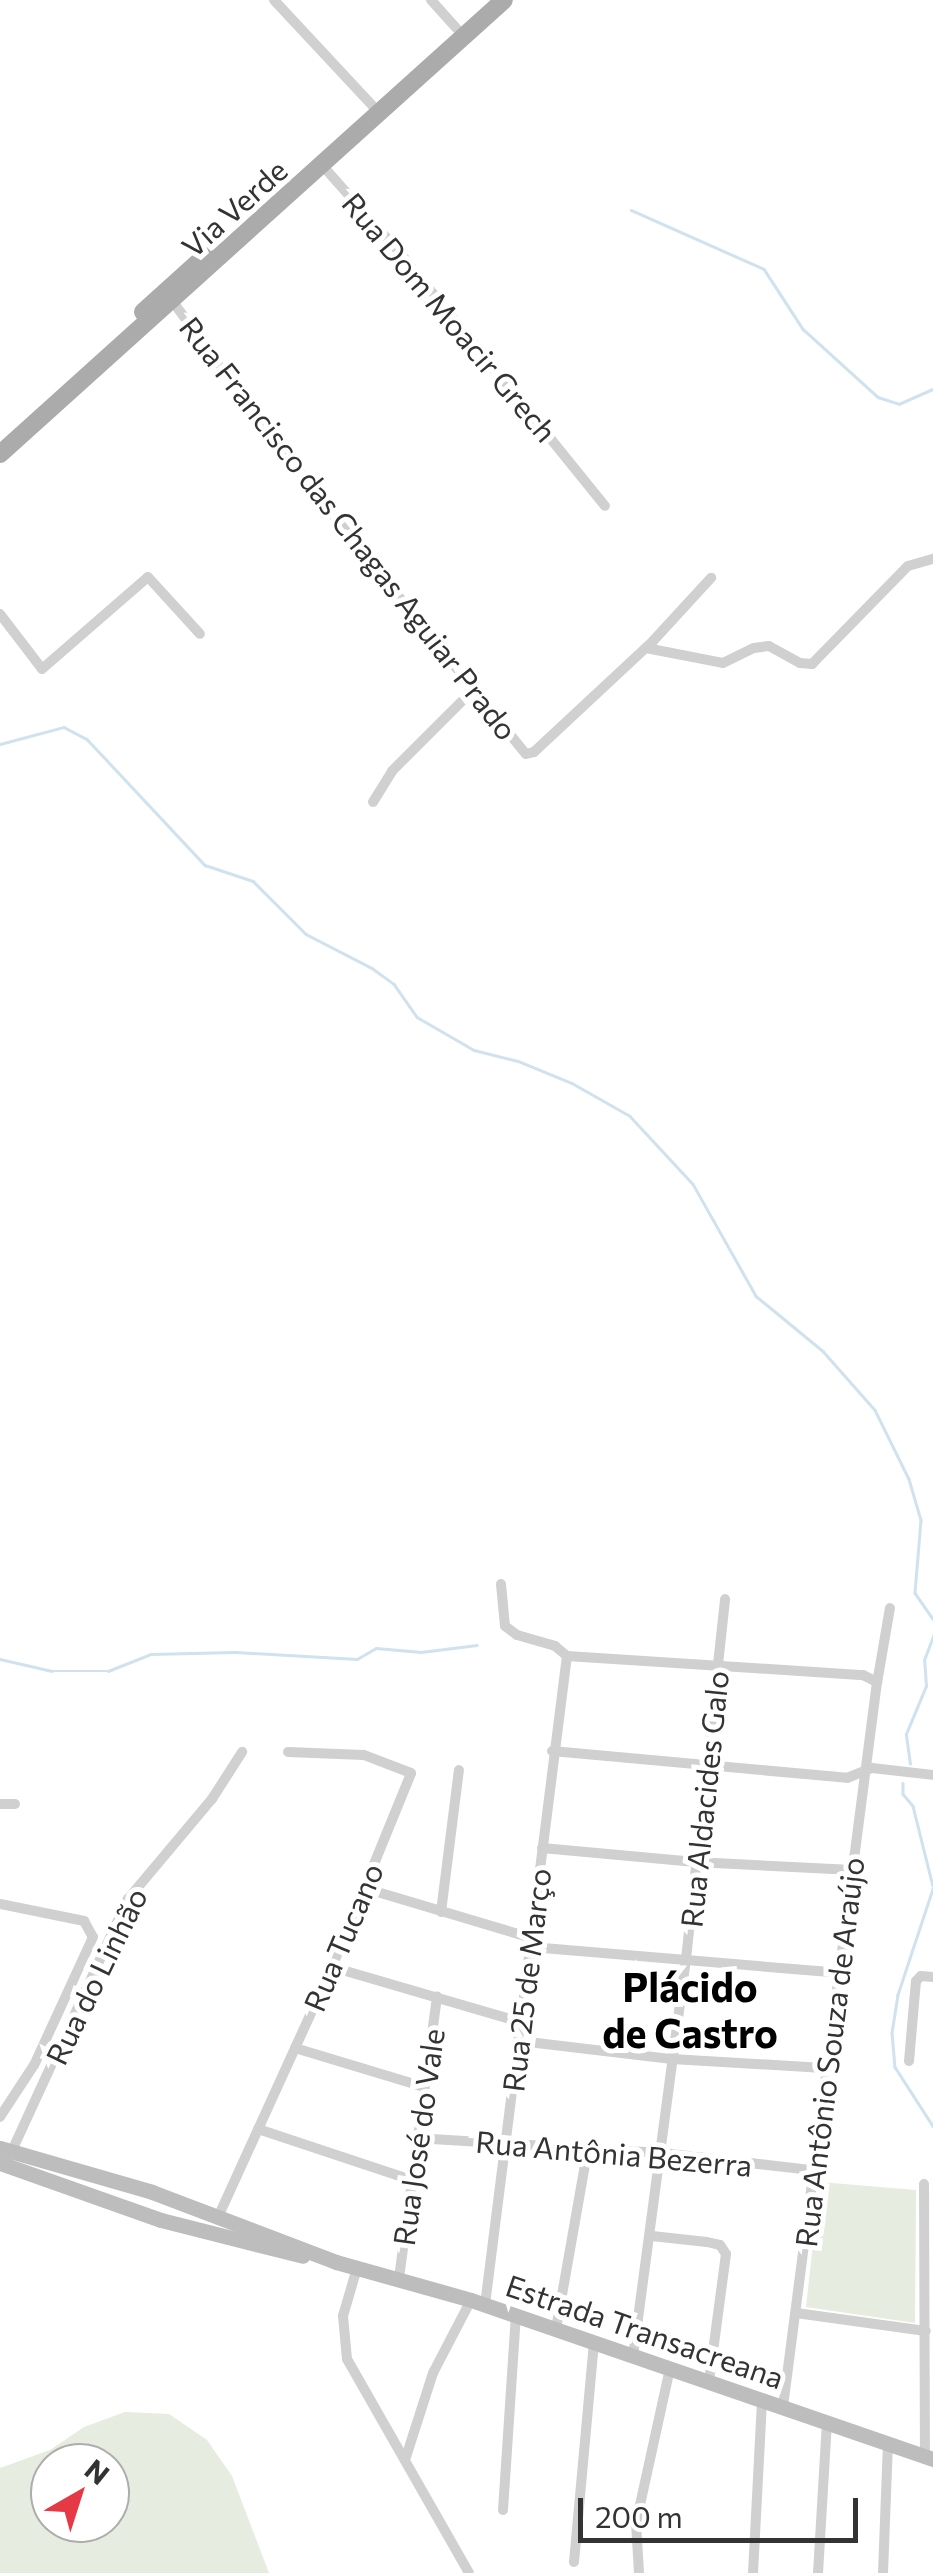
<!DOCTYPE html>
<html>
<head>
<meta charset="utf-8">
<style>
  body { margin:0 }
  #map { position:relative; width:933px; height:2573px; overflow:hidden; background:#fff; font-family:Commissioner,sans-serif }
  div>[style] { position:absolute }
  [style*='--x'] { left:calc(var(--x)*1px); top:calc(var(--y)*1px); width:calc(var(--w)*1px); rotate:calc(var(--a)*1deg) }
  .green>* { inset:0; background:#e6ecdf }
  .stream>* { height:2.5px; margin:-1.25px; padding:0 1.25px; transform-origin:1.25px; border-radius:1.25px; background:#cfe2ee }
  .street>* { height:10px; margin:-5px; padding:0 5px; transform-origin:5px; border-radius:5px; background:#d0d0d0 }
  .secondary>* { height:15px; margin:-7.5px; padding:0 7.5px; transform-origin:7.5px; border-radius:7.5px; background:#bdbdbd }
  .primary>* { height:18px; margin:-9px; padding:0 9px; transform-origin:9px; border-radius:9px; background:#ababab }
  span { translate:-50% -50%; white-space:nowrap; text-align:center; line-height:1.15; -webkit-text-stroke:10px #fff; paint-order:stroke }
  .street-label { font-size:30px; color:#333 }
  .district-label { font-size:40px; color:#000; font-weight:700 }
  .north { position:absolute; left:30px; top:2443px; width:100px; height:100px; box-sizing:border-box; background:#fff; border:2px solid #adadad; border-radius:50%; rotate:39deg; font-size:28px; font-weight:700; line-height:40px; text-align:center; color:#333 }
  .north::after { content:''; display:block; margin:auto; width:35px; height:45px; background:#e63946; clip-path:polygon(50% 0,100% 100%,50% 72%,0 100%) }
  .scale { position:absolute; left:578px; top:2498px; width:280px; height:45px; box-sizing:border-box; border:5px solid #333; border-top:0; padding-left:12px; font-size:30px; line-height:35px; white-space:nowrap; color:#333; -webkit-text-stroke:8px #fff; paint-order:stroke }
</style>
</head>
<body>
<div id="map">
  <div class="green">
    <i style="clip-path:polygon(820px 2182px,916px 2190px,915px 2323px,806px 2307px)"></i>
    <i style="clip-path:polygon(evenodd,125px 2412px,169px 2414px,207px 2440px,232px 2476px,269px 2573px,0 2573px,0 2468px,50px 2450px,84px 2427px,125px 2412px,50px 2463px,110px 2463px,110px 2523px,50px 2523px,50px 2463px)"></i>
  </div>
  <div class="stream">
    <i style="--x:631;--y:210;--w:145;--a:23.9"></i>
    <i style="--x:764;--y:269;--w:72;--a:57"></i>
    <i style="--x:803;--y:329;--w:101;--a:42.2"></i>
    <i style="--x:878;--y:397;--w:22;--a:18"></i>
    <i style="--x:899;--y:404;--w:37;--a:-24"></i>
    <i style="--x:0;--y:744;--w:66;--a:-14.9"></i>
    <i style="--x:64;--y:727;--w:26;--a:28"></i>
    <i style="--x:87;--y:739;--w:173;--a:46.9"></i>
    <i style="--x:205;--y:865;--w:51;--a:18.4"></i>
    <i style="--x:253;--y:881;--w:75;--a:45"></i>
    <i style="--x:306;--y:934;--w:74;--a:27.3"></i>
    <i style="--x:372;--y:968;--w:27;--a:36"></i>
    <i style="--x:394;--y:984;--w:40;--a:55.1"></i>
    <i style="--x:417;--y:1017;--w:66;--a:30.1"></i>
    <i style="--x:474;--y:1050;--w:45;--a:14"></i>
    <i style="--x:518;--y:1061;--w:58;--a:22.2"></i>
    <i style="--x:572;--y:1083;--w:67;--a:29.6"></i>
    <i style="--x:630;--y:1116;--w:93;--a:47.2"></i>
    <i style="--x:693;--y:1184;--w:129;--a:60.6"></i>
    <i style="--x:756;--y:1296;--w:87;--a:39.4"></i>
    <i style="--x:823;--y:1351;--w:79;--a:48.6"></i>
    <i style="--x:875;--y:1410;--w:77;--a:63.8"></i>
    <i style="--x:909;--y:1479;--w:43;--a:73.7"></i>
    <i style="--x:921;--y:1520;--w:73;--a:94.7"></i>
    <i style="--x:915;--y:1593;--w:32;--a:55"></i>
    <i style="--x:0;--y:1659;--w:53;--a:13"></i>
    <i style="--x:52;--y:1671;--w:56;--a:0"></i>
    <i style="--x:108;--y:1671;--w:46;--a:-21.6"></i>
    <i style="--x:151;--y:1654;--w:84;--a:-1.4"></i>
    <i style="--x:235;--y:1652;--w:122;--a:3.3"></i>
    <i style="--x:357;--y:1659;--w:22;--a:-30"></i>
    <i style="--x:376;--y:1648;--w:45;--a:5.1"></i>
    <i style="--x:421;--y:1652;--w:56;--a:-7.1"></i>
    <i style="--x:910;--y:1764;--w:30;--a:-98"></i>
    <i style="--x:906;--y:1734;--w:52;--a:-67.4"></i>
    <i style="--x:926;--y:1686;--w:26;--a:-94"></i>
    <i style="--x:924;--y:1660;--w:26;--a:-69"></i>
    <i style="--x:903;--y:1783;--w:11;--a:90"></i>
    <i style="--x:903;--y:1794;--w:16;--a:50"></i>
    <i style="--x:913;--y:1806;--w:82;--a:76"></i>
    <i style="--x:933;--y:1889;--w:112;--a:108.3"></i>
    <i style="--x:898;--y:1995;--w:38;--a:99"></i>
    <i style="--x:892;--y:2033;--w:34;--a:85"></i>
    <i style="--x:895;--y:2067;--w:70;--a:57.2"></i>
  </div>
  <div class="street">
    <i style="--x:274;--y:0;--w:144;--a:47"></i>
    <i style="--x:431;--y:0;--w:38;--a:48"></i>
    <i style="--x:322;--y:165;--w:119;--a:48.4"></i>
    <i style="--x:401;--y:254;--w:324;--a:51"></i>
    <i style="--x:173;--y:302;--w:239;--a:53.3"></i>
    <i style="--x:316;--y:494;--w:334;--a:51.1"></i>
    <i style="--x:526;--y:754;--w:8;--a:-14"></i>
    <i style="--x:534;--y:752;--w:163;--a:-43"></i>
    <i style="--x:653;--y:641;--w:86;--a:-47.4"></i>
    <i style="--x:0;--y:614;--w:69;--a:52.6"></i>
    <i style="--x:42;--y:669;--w:140;--a:-41"></i>
    <i style="--x:148;--y:577;--w:77;--a:47.6"></i>
    <i style="--x:646;--y:648;--w:78;--a:11"></i>
    <i style="--x:723;--y:663;--w:34;--a:-26"></i>
    <i style="--x:754;--y:648;--w:15;--a:-8"></i>
    <i style="--x:769;--y:646;--w:35;--a:29"></i>
    <i style="--x:800;--y:663;--w:12;--a:5"></i>
    <i style="--x:812;--y:664;--w:137;--a:-45.6"></i>
    <i style="--x:908;--y:566;--w:26;--a:-16"></i>
    <i style="--x:373;--y:802;--w:36;--a:-58"></i>
    <i style="--x:392;--y:771;--w:115;--a:-45"></i>
    <i style="--x:501;--y:1584;--w:42;--a:84.6"></i>
    <i style="--x:505;--y:1626;--w:15;--a:37"></i>
    <i style="--x:517;--y:1635;--w:40;--a:16"></i>
    <i style="--x:555;--y:1646;--w:16;--a:40"></i>
    <i style="--x:567;--y:1656;--w:297;--a:3.7"></i>
    <i style="--x:863;--y:1675;--w:16;--a:27"></i>
    <i style="--x:877;--y:1682;--w:731;--a:97.39"></i>
    <i style="--x:877;--y:1683;--w:76;--a:-80.2"></i>
    <i style="--x:552;--y:1751;--w:296;--a:5.2"></i>
    <i style="--x:847;--y:1778;--w:27;--a:-22"></i>
    <i style="--x:872;--y:1768;--w:61;--a:6.5"></i>
    <i style="--x:0;--y:1804;--w:15;--a:0"></i>
    <i style="--x:542;--y:1848;--w:154;--a:5.2"></i>
    <i style="--x:695;--y:1862;--w:158;--a:2.9"></i>
    <i style="--x:364;--y:1888;--w:175;--a:16.6"></i>
    <i style="--x:0;--y:1904;--w:86;--a:11.4"></i>
    <i style="--x:84;--y:1921;--w:18;--a:61"></i>
    <i style="--x:93;--y:1937;--w:141;--a:114.7"></i>
    <i style="--x:34;--y:2065;--w:62;--a:123.2"></i>
    <i style="--x:441;--y:1912;--w:143;--a:-82.8"></i>
    <i style="--x:531;--y:1947;--w:309;--a:4.8"></i>
    <i style="--x:332;--y:1967;--w:199;--a:16.3"></i>
    <i style="--x:520;--y:2041;--w:153;--a:6.8"></i>
    <i style="--x:672;--y:2059;--w:152;--a:3.4"></i>
    <i style="--x:295;--y:2048;--w:135;--a:16.8"></i>
    <i style="--x:909;--y:2061;--w:80;--a:-85"></i>
    <i style="--x:916;--y:1981;--w:7;--a:-45"></i>
    <i style="--x:921;--y:1976;--w:12;--a:5"></i>
    <i style="--x:258;--y:2129;--w:161;--a:18.4"></i>
    <i style="--x:415;--y:2138;--w:247;--a:3.5"></i>
    <i style="--x:662;--y:2153;--w:151;--a:6.5"></i>
    <i style="--x:10;--y:2155;--w:282;--a:-65.3"></i>
    <i style="--x:128;--y:1899;--w:131;--a:-50"></i>
    <i style="--x:212;--y:1799;--w:56;--a:-57.4"></i>
    <i style="--x:924;--y:2184;--w:272;--a:89.8"></i>
    <i style="--x:219;--y:2215;--w:273;--a:-65.5"></i>
    <i style="--x:332;--y:1967;--w:209;--a:-67.8"></i>
    <i style="--x:411;--y:1773;--w:50;--a:-159"></i>
    <i style="--x:364;--y:1755;--w:76;--a:-177.7"></i>
    <i style="--x:652;--y:2236;--w:55;--a:6.2"></i>
    <i style="--x:707;--y:2242;--w:13;--a:13"></i>
    <i style="--x:720;--y:2245;--w:11;--a:56"></i>
    <i style="--x:726;--y:2254;--w:128;--a:97.6"></i>
    <i style="--x:357;--y:2268;--w:50;--a:106.3"></i>
    <i style="--x:343;--y:2316;--w:43;--a:84.7"></i>
    <i style="--x:347;--y:2359;--w:246;--a:60.3"></i>
    <i style="--x:399;--y:2278;--w:284;--a:-82.3"></i>
    <i style="--x:485;--y:2305;--w:654;--a:-82.8"></i>
    <i style="--x:796;--y:2313;--w:131;--a:7.9"></i>
    <i style="--x:556;--y:2329;--w:184;--a:-80"></i>
    <i style="--x:633;--y:2356;--w:401;--a:-82.4"></i>
    <i style="--x:686;--y:1959;--w:362;--a:-83.8"></i>
    <i style="--x:406;--y:2457;--w:88;--a:-72.2"></i>
    <i style="--x:433;--y:2373;--w:82;--a:-62.5"></i>
    <i style="--x:503;--y:2510;--w:195;--a:-86.2"></i>
    <i style="--x:574;--y:2562;--w:221;--a:-84.8"></i>
    <i style="--x:639;--y:2573;--w:50;--a:-93.4"></i>
    <i style="--x:636;--y:2523;--w:159;--a:-77.6"></i>
    <i style="--x:753;--y:2573;--w:173;--a:-87"></i>
    <i style="--x:818;--y:2573;--w:151;--a:-86.6"></i>
    <i style="--x:883;--y:2573;--w:129;--a:-87.8"></i>
  </div>
  <div class="secondary">
    <i style="--x:0;--y:2148;--w:158;--a:16.1"></i>
    <i style="--x:152;--y:2192;--w:197;--a:20.8"></i>
    <i style="--x:336;--y:2262;--w:140;--a:15.7"></i>
    <i style="--x:471;--y:2300;--w:489;--a:19"></i>
    <i style="--x:0;--y:2163;--w:171;--a:19.5"></i>
    <i style="--x:161;--y:2220;--w:146;--a:14.2"></i>
  </div>
  <div class="primary">
    <i style="--x:143;--y:312;--w:84;--a:-42.1"></i>
    <i style="--x:0;--y:454;--w:678;--a:-42.01"></i>
  </div>
  <div class="street-label">
    <span style="left:234px;top:208px;rotate:-42deg">Via Verde</span>
    <span style="left:450px;top:317px;rotate:50deg">Rua Dom Moacir Grech</span>
    <span style="left:349px;top:528px;rotate:52deg">Rua Francisco das Chagas Aguiar Prado</span>
    <span style="left:704px;top:1799px;rotate:-84deg">Rua Aldacides Galo</span>
    <span style="left:343px;top:1937px;rotate:-67deg">Rua Tucano</span>
    <span style="left:96px;top:1976px;rotate:-64deg">Rua do Linhão</span>
    <span style="left:526px;top:1980px;rotate:-83deg">Rua 25 de Março</span>
    <span style="left:829px;top:2052px;rotate:-83deg">Rua Antônio Souza de Araújo</span>
    <span style="left:418px;top:2137px;rotate:-82deg">Rua José do Vale</span>
    <span style="left:614px;top:2153px;rotate:5deg">Rua Antônia Bezerra</span>
    <span style="left:645px;top:2331px;rotate:19deg">Estrada Transacreana</span>
  </div>
  <div class="district-label">
    <span style="left:690px;top:2009px">Plácido<br>de Castro</span>
  </div>
  <div class="north">N</div>
  <div class="scale">200 m</div>
</div>
</body>
</html>
